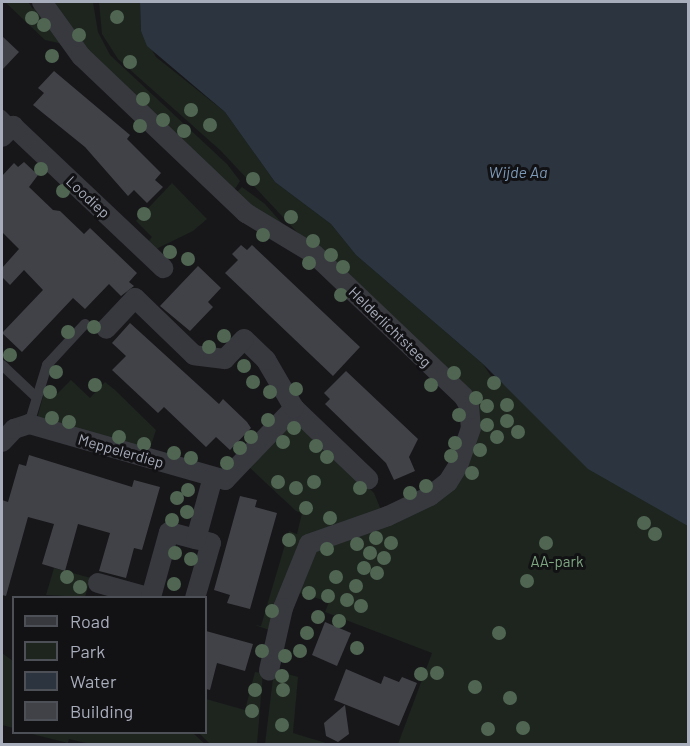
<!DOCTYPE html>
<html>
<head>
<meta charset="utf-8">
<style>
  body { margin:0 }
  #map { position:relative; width:690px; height:746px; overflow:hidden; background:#17171a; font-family:Barlow,sans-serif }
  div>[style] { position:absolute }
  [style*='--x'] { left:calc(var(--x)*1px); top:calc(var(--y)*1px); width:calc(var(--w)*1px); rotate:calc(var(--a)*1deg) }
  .green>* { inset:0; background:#1d251e }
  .water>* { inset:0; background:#2c353f }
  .building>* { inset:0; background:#414247 }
  .service>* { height:10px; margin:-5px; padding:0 5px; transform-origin:5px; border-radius:5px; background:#38393f }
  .minor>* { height:20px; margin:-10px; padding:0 10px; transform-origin:10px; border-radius:10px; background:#38393f }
  .trees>* { width:14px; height:14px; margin:-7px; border-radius:50%; background:#506653 }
  span { translate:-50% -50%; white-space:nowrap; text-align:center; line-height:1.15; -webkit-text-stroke:6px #121215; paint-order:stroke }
  .street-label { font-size:15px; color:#a8adbb }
  .park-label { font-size:15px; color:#7ea782 }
  .water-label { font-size:16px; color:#7c99b8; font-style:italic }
  .frame { position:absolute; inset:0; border:3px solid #a8adbb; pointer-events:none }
  .legend { position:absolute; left:12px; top:596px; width:195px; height:138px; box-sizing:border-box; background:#121215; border:2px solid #4e5057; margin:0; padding:8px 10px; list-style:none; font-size:18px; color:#a8adbb }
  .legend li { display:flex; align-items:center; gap:12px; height:30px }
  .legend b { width:30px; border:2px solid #4e5057 }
</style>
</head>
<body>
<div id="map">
  <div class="green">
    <i style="clip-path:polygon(5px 2px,28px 2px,33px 9px,38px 5px,63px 44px,45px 40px)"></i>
    <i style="clip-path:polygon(49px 2px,93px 2px,98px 32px,110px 55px,227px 164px,240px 181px,233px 192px,78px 44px)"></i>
    <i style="clip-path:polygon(99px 2px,140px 2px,141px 31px,156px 57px,225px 112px,275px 182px,331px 224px,356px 255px,483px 364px,491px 376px,688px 503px,688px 744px,398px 744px,432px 653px,325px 612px,329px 602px,293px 591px,312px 548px,441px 497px,477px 424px,221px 151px,118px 59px,102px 34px)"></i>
    <i style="clip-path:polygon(172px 183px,207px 219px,193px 231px,156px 249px,145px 245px,152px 237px,136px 221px)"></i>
    <i style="clip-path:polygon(242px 187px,265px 204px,287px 229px,235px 194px)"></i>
    <i style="clip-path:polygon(71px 380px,90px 398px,105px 382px,115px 390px,156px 430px,149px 451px,37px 419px,44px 393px,54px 397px)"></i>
    <i style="clip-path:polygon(294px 422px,303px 425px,374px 493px,381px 510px,315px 532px,269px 630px,255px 625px,261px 626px,289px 531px,297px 534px,302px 513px,296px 511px,248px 466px)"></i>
    <i style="clip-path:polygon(54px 568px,91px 578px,85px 597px,46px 595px)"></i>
    <i style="clip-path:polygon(2px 653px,13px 661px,13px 728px,2px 725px)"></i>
    <i style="clip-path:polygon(274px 670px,298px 677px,293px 733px,329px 744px,265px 744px)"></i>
    <i style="clip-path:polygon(255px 672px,263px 673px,257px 744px,210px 744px,199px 733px,206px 732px,206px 699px,245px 710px)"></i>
    <i style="clip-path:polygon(28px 733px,193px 733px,205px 744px,90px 744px,69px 739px,68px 743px)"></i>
  </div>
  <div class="water">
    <i style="clip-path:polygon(140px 2px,688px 2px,688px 526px,588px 469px,483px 364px,356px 255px,331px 224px,275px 182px,225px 112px,147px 46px,141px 31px)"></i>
  </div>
  <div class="building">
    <i style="clip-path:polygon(2px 36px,19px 52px,2px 70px)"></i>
    <i style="clip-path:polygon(54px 71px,130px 135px,127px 139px,161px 173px,155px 180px,163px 187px,147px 203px,134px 190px,128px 196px,85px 147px,33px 105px,44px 93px,38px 88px)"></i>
    <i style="clip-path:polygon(24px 162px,38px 175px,29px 187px,53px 210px,60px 211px,84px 234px,90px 228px,137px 273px,129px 282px,134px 286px,121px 296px,109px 284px,85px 309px,73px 298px,22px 352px,2px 333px,43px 290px,24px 270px,10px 285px,2px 277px,2px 268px,19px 249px,2px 232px,2px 176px,14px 163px,18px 167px)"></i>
    <i style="clip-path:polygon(241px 245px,247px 250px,252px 245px,360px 347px,333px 376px,225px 273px,238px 260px,232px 254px)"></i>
    <i style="clip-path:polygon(198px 266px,221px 288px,208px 302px,213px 307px,190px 331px,160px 306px)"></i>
    <i style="clip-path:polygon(130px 323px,219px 404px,223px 399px,247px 422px,251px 428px,230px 450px,216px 437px,206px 447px,164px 407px,158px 413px,112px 370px,126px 356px,112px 343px)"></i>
    <i style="clip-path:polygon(346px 371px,418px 439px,409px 457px,415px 471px,394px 480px,386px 463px,325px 404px,330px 399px,324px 393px)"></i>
    <i style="clip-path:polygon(29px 455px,132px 487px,134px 480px,160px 487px,142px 550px,134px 548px,126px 578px,99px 571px,110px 533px,78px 524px,65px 571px,42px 564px,54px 524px,28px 517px,6px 596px,2px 595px,2px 500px,8px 502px,19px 464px,26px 466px)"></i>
    <i style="clip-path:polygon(240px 496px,257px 500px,255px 507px,277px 513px,250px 609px,227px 603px,230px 595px,214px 590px)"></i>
    <i style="clip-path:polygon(325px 622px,351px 633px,337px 666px,312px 655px)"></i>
    <i style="clip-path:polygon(206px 631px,253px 644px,245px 671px,217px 663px,210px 690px,206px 689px)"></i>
    <i style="clip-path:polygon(346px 669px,381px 684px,384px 676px,399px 682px,402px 677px,417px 683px,399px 726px,334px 700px)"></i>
    <i style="clip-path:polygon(345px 705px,349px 734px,338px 742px,326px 736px,324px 723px)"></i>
  </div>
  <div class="service">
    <i style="--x:2;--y:115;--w:16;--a:45"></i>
    <i style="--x:2;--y:365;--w:47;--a:43.3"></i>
    <i style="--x:29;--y:424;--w:62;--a:-73"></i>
    <i style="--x:47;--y:365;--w:56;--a:-47.2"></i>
  </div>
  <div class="minor">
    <i style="--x:42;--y:2;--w:67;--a:54.2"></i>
    <i style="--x:81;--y:56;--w:228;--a:43.6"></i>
    <i style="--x:246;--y:213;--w:79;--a:31.1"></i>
    <i style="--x:314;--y:254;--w:207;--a:43.6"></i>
    <i style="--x:464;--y:397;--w:10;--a:61"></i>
    <i style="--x:469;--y:406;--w:22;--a:85"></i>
    <i style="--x:471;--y:428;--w:40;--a:108.9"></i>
    <i style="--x:458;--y:466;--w:19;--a:122"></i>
    <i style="--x:448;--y:482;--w:23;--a:142"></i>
    <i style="--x:430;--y:496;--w:47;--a:154.5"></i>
    <i style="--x:388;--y:516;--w:84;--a:160.5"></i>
    <i style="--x:309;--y:544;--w:69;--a:112.1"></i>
    <i style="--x:283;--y:608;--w:64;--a:102.7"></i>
    <i style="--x:2;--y:137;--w:16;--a:-45"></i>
    <i style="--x:13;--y:126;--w:207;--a:43.4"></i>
    <i style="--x:294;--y:408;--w:103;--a:43.8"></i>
    <i style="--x:2;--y:442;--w:18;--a:-47"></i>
    <i style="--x:14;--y:429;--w:16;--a:-18"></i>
    <i style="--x:29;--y:424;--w:204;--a:15.9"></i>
    <i style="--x:225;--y:480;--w:100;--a:-46.2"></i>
    <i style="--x:294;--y:408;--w:56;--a:-120.3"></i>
    <i style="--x:266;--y:360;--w:30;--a:-136"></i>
    <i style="--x:244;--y:339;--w:28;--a:134"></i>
    <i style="--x:225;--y:359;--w:31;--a:-173"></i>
    <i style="--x:194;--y:355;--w:82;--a:-136"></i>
    <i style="--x:135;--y:298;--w:42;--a:133.1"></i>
    <i style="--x:98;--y:583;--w:55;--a:15.8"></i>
    <i style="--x:151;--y:597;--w:67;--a:-74.5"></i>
    <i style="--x:169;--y:532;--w:28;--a:15"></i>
    <i style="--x:195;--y:598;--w:57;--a:-73.8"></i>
    <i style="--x:211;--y:543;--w:16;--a:-165"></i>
    <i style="--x:196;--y:539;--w:64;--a:-74.7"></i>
  </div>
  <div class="trees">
    <i style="left:117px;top:17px"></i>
    <i style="left:32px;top:18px"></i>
    <i style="left:44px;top:25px"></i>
    <i style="left:79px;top:35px"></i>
    <i style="left:52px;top:56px"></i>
    <i style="left:130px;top:62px"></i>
    <i style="left:143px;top:99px"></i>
    <i style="left:191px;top:110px"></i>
    <i style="left:163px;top:120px"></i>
    <i style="left:210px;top:125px"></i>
    <i style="left:140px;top:126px"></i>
    <i style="left:184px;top:131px"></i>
    <i style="left:41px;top:169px"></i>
    <i style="left:253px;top:179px"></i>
    <i style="left:63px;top:191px"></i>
    <i style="left:144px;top:214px"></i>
    <i style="left:291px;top:217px"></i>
    <i style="left:263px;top:235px"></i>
    <i style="left:313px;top:241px"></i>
    <i style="left:170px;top:252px"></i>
    <i style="left:331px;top:255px"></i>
    <i style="left:188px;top:259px"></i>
    <i style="left:309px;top:263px"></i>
    <i style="left:343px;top:267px"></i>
    <i style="left:341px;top:295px"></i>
    <i style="left:94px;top:327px"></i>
    <i style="left:68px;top:332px"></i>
    <i style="left:224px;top:336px"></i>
    <i style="left:209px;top:347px"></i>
    <i style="left:10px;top:355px"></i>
    <i style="left:244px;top:366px"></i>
    <i style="left:56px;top:372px"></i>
    <i style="left:454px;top:373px"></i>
    <i style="left:253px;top:382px"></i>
    <i style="left:494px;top:383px"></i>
    <i style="left:95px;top:385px"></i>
    <i style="left:431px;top:385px"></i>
    <i style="left:296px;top:389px"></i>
    <i style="left:50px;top:392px"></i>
    <i style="left:270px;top:392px"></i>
    <i style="left:476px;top:398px"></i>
    <i style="left:507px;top:405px"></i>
    <i style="left:487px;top:406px"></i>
    <i style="left:459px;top:415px"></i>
    <i style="left:52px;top:418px"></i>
    <i style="left:268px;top:420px"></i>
    <i style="left:507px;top:421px"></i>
    <i style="left:69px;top:422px"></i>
    <i style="left:487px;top:425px"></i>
    <i style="left:294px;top:428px"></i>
    <i style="left:518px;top:432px"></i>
    <i style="left:119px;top:437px"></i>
    <i style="left:251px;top:437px"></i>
    <i style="left:497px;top:437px"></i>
    <i style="left:283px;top:442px"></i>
    <i style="left:455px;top:443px"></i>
    <i style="left:144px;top:444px"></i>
    <i style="left:316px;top:446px"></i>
    <i style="left:240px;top:448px"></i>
    <i style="left:480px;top:450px"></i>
    <i style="left:174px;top:453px"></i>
    <i style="left:451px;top:456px"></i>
    <i style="left:327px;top:457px"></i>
    <i style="left:191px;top:458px"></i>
    <i style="left:227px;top:463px"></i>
    <i style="left:472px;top:473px"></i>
    <i style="left:278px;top:482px"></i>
    <i style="left:314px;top:482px"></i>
    <i style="left:426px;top:486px"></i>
    <i style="left:296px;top:488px"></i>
    <i style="left:360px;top:488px"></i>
    <i style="left:188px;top:490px"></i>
    <i style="left:410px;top:493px"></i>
    <i style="left:177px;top:498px"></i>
    <i style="left:306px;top:508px"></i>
    <i style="left:187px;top:512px"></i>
    <i style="left:330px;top:518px"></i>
    <i style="left:172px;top:520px"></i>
    <i style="left:644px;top:523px"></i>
    <i style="left:655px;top:534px"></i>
    <i style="left:376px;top:538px"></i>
    <i style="left:289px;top:540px"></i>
    <i style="left:391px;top:543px"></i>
    <i style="left:546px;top:543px"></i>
    <i style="left:357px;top:544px"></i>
    <i style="left:327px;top:549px"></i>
    <i style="left:175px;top:553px"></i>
    <i style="left:370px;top:553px"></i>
    <i style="left:384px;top:558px"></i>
    <i style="left:191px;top:559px"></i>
    <i style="left:364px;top:568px"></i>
    <i style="left:377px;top:573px"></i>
    <i style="left:67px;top:577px"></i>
    <i style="left:336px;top:577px"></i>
    <i style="left:527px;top:581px"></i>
    <i style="left:174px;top:584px"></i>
    <i style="left:356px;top:586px"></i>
    <i style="left:80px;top:587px"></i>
    <i style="left:309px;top:593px"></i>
    <i style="left:328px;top:596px"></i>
    <i style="left:347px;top:600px"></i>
    <i style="left:361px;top:606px"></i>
    <i style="left:272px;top:611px"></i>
    <i style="left:318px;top:617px"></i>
    <i style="left:339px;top:621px"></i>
    <i style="left:307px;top:633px"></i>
    <i style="left:499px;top:633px"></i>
    <i style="left:357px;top:648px"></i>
    <i style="left:262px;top:651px"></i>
    <i style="left:300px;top:651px"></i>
    <i style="left:285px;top:656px"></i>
    <i style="left:437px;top:673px"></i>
    <i style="left:421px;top:674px"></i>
    <i style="left:282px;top:676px"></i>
    <i style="left:475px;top:687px"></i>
    <i style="left:255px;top:690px"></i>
    <i style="left:283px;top:690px"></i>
    <i style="left:510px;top:698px"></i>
    <i style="left:252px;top:711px"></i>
    <i style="left:282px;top:725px"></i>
    <i style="left:523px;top:728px"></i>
    <i style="left:488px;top:729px"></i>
  </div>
  <div class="street-label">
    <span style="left:88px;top:197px;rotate:43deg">Loodiep</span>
    <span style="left:390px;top:327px;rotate:44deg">Helderlichtsteeg</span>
    <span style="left:121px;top:451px;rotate:16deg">Meppelerdiep</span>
  </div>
  <div class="park-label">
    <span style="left:557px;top:562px">AA-park</span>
  </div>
  <div class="water-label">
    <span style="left:518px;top:172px">Wijde Aa</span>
  </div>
  <div class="frame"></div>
  <ul class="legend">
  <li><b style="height:8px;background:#38393f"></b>Road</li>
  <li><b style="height:16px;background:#1d251e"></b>Park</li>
  <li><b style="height:16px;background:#2c353f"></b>Water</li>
  <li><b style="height:16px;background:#414247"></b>Building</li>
  </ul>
</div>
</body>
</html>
